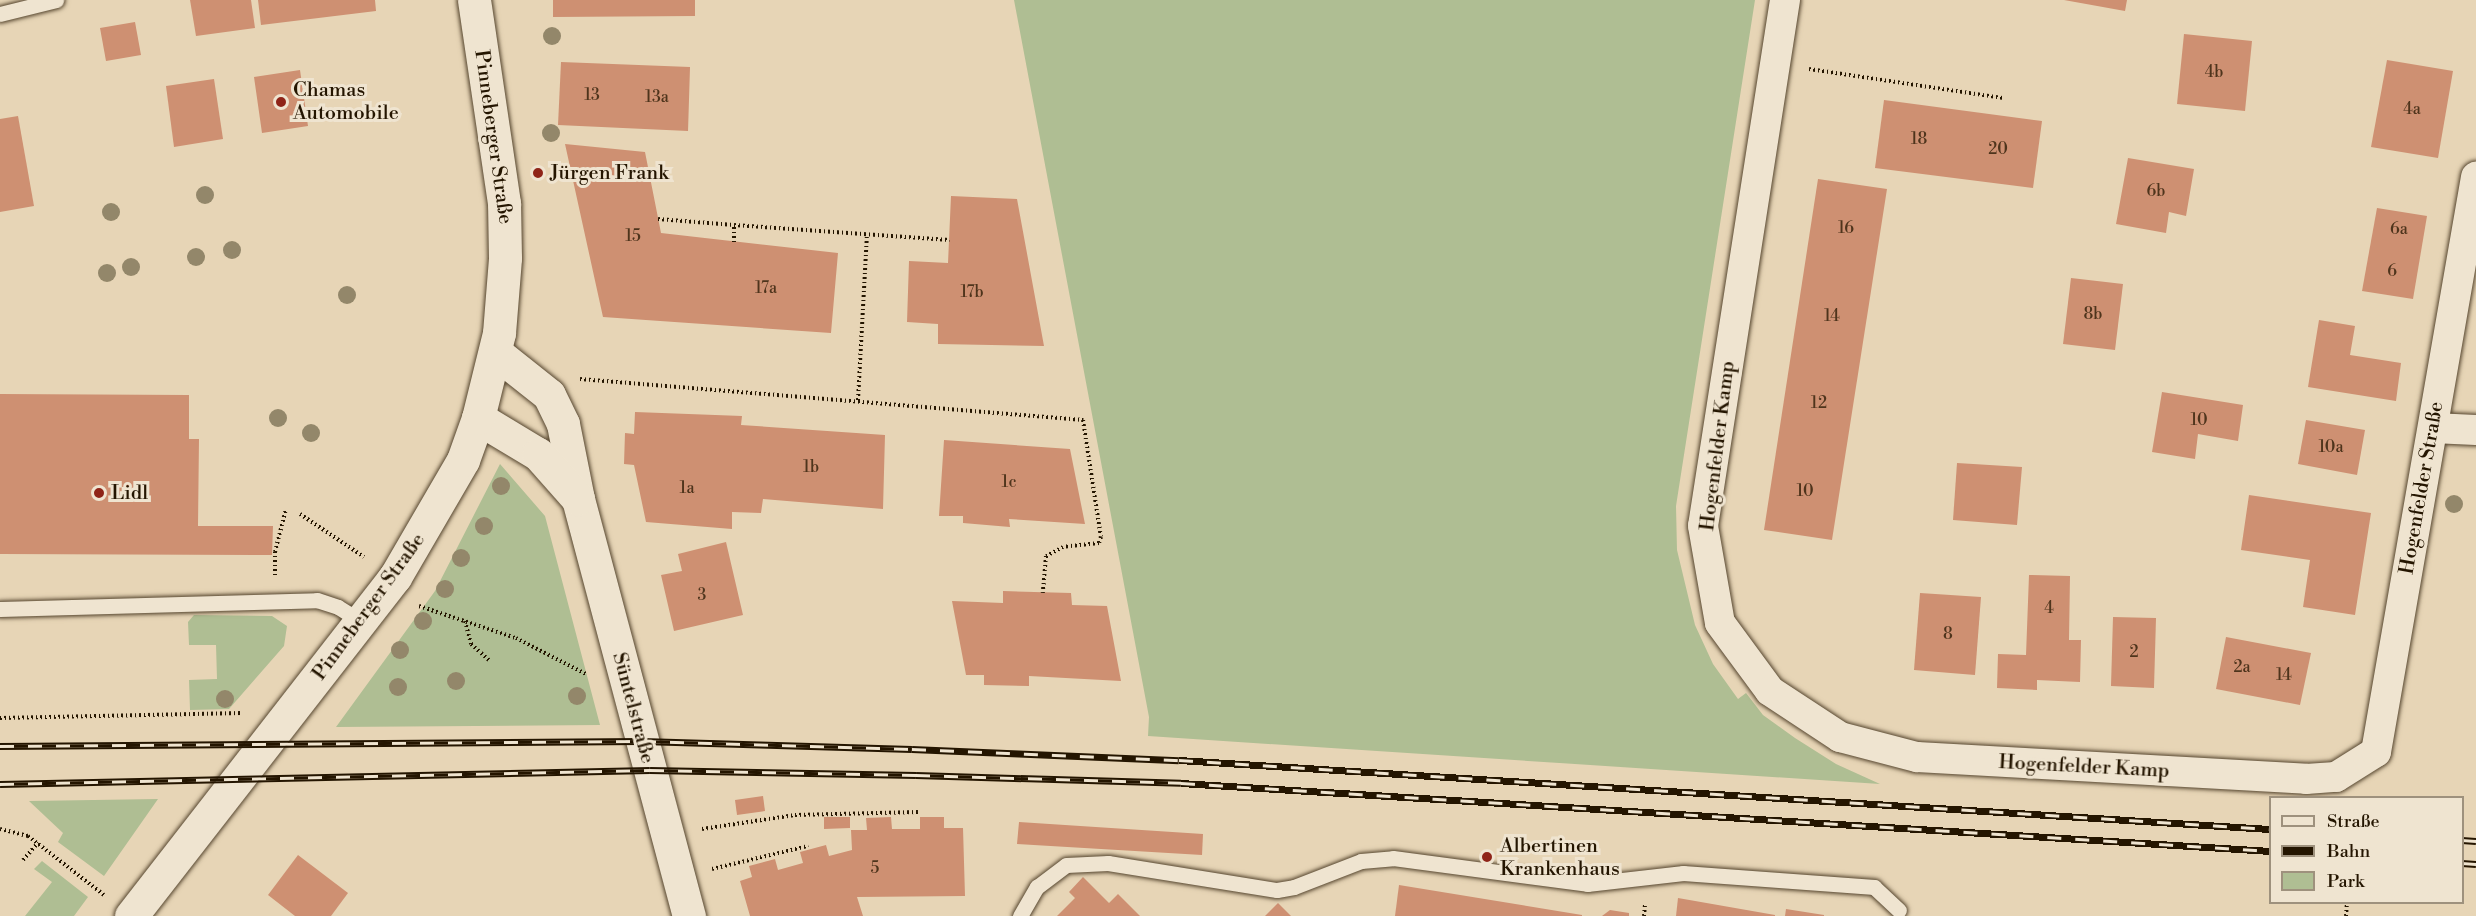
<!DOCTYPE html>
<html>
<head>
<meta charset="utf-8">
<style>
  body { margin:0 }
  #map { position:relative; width:2476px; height:916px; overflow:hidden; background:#e7d5b6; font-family:"Libre Bodoni",serif }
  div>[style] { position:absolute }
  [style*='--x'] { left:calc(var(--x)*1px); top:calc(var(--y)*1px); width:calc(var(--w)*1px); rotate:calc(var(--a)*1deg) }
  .green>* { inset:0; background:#afbe93 }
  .building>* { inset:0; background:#ce9072 }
  .path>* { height:4px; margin-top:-2px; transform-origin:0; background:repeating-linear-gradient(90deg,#241500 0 1.5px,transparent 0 4.5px) }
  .roads { filter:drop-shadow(0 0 2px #55452e) drop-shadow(0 0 2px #55452e) }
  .lane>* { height:15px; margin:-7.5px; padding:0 7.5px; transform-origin:7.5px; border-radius:7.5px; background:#efe4d0 }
  .street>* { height:30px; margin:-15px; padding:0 15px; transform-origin:15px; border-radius:15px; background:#efe4d0 }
  .secondary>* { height:33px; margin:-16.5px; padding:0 16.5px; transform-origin:16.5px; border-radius:16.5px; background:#efe4d0 }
  .rail>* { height:7px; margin-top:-3.5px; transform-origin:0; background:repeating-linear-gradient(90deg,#efe4d0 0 14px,#241500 0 28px); box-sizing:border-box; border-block:2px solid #241500 }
  .trees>* { width:18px; height:18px; margin:-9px; border-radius:50%; background:#93876a }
  .dots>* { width:16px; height:16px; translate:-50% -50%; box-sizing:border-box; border:3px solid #efe4d0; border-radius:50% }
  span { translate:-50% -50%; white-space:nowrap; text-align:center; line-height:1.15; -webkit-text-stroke:6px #efe4d0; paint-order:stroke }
  .number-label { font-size:16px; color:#4e341c }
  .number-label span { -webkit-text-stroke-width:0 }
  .poi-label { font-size:20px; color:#241500 }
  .left { translate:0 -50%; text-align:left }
  .street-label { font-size:20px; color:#241500 }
  .legend { position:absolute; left:2269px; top:796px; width:195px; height:108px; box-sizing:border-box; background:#efe4d0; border:2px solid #9e917d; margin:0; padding:8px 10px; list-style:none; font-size:18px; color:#241500 }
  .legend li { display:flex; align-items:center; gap:12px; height:30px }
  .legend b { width:30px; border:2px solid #9e917d }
</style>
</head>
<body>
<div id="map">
  <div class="green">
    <i style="clip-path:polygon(1014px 0,1755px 0,1676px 506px,1677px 550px,1695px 625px,1713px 664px,1738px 699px,1746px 693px,1763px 715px,1795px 738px,1836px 764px,1880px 784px,1148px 736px,1149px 717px)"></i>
    <i style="clip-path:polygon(500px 464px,545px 516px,600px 725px,336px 727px,435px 591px)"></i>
    <i style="clip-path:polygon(194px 615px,272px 616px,287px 626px,284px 646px,229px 709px,190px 710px,189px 680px,217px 679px,216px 645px,189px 645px,188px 622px)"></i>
    <i style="clip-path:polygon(158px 799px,104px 876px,58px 842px,63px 833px,29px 801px)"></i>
    <i style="clip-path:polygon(42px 861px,88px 897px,74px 916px,25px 916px,52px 882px,34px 869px)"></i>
  </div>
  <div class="building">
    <i style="clip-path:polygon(190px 0,251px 0,255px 28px,196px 36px)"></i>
    <i style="clip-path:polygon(258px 0,375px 0,376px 11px,261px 25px)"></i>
    <i style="clip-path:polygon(553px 0,695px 0,695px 16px,553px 17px)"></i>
    <i style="clip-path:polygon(2064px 0,2127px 0,2125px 11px)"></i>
    <i style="clip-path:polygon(135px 22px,141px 55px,106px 61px,100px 28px)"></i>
    <i style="clip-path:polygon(2184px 34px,2252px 41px,2245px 111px,2177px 104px)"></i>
    <i style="clip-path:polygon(2387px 60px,2453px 71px,2438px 158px,2371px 147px)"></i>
    <i style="clip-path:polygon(561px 62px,690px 67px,688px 131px,558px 125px)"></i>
    <i style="clip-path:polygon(300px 70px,308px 126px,262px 133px,254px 77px)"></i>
    <i style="clip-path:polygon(214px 79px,223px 139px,174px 147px,166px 86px)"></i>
    <i style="clip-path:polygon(1884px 100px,2042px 121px,2033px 188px,1875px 168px)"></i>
    <i style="clip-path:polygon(18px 116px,34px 206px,0 212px,0 119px)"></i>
    <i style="clip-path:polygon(565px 144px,645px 152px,661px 233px,838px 253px,831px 333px,603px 317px)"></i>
    <i style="clip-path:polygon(2128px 158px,2194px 169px,2186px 216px,2169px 212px,2166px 233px,2116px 224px)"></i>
    <i style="clip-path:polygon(1818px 179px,1887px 189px,1832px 540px,1764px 530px)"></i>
    <i style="clip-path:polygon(951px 196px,1017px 199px,1044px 346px,938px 344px,938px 324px,907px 322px,909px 261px,948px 263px)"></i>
    <i style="clip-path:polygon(2377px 208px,2427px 216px,2413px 299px,2362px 291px)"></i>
    <i style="clip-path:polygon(2071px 278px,2123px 284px,2115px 350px,2063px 344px)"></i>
    <i style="clip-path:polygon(2319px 320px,2355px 326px,2350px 355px,2401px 363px,2396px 401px,2308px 387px)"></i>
    <i style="clip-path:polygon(2162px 392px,2243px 405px,2238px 441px,2198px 434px,2195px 459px,2152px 452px)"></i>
    <i style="clip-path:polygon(0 394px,189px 395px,189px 439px,199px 439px,198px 526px,273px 526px,272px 555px,0 554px)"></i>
    <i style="clip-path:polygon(635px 412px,742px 416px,741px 425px,885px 435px,883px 509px,763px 499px,761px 513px,732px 512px,732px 529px,646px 522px,634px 465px,624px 464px,625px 433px,634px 434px)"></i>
    <i style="clip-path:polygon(2306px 420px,2365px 430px,2357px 475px,2298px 464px)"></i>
    <i style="clip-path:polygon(944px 440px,1070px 449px,1085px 524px,1009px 519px,1010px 527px,963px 523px,963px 516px,939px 516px)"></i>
    <i style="clip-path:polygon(1957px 463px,2022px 467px,2017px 525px,1953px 520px)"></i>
    <i style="clip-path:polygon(2249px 495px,2371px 513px,2355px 615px,2303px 607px,2310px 560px,2241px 550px)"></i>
    <i style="clip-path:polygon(726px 542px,743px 615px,674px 631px,661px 575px,682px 571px,678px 554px)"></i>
    <i style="clip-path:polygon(2029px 575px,2070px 576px,2069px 640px,2081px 640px,2080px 682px,2037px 680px,2037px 690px,1997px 688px,1998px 654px,2026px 655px)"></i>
    <i style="clip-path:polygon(1003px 591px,1071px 593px,1072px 605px,1107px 606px,1121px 681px,1029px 676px,1029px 686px,984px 685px,984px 675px,966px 675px,952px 601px,1003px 603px)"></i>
    <i style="clip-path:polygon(1920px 593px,1981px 597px,1975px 675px,1914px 670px)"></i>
    <i style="clip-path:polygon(2113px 617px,2156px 618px,2154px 688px,2111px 686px)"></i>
    <i style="clip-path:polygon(2226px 637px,2311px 653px,2300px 705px,2216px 689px)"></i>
    <i style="clip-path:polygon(763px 796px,765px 811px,737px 815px,735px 800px)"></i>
    <i style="clip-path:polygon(824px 817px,850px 817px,850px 828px,824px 829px)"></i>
    <i style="clip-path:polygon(891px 817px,892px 829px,920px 829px,920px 817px,944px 817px,944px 828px,963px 828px,965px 896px,857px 897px,863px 916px,750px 916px,740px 881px,752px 877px,749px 866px,775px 859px,778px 870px,803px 863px,800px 852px,826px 845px,829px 856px,852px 850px,851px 830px,867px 830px,866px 818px)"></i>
    <i style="clip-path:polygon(1019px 822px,1203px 834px,1202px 855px,1017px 844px)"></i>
    <i style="clip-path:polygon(298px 855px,348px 893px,331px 916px,295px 916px,268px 895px)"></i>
    <i style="clip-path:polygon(1083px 877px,1109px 903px,1118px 894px,1140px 916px,1057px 916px,1075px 898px,1069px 892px)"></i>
    <i style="clip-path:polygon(1399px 885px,1582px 915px,1582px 916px,1395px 916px)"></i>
    <i style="clip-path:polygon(1678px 898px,1775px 915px,1775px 916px,1676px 916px)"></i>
    <i style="clip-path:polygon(1278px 903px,1291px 916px,1265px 916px)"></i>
    <i style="clip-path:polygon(1786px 909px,1824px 915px,1824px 916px,1785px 916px)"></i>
    <i style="clip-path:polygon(1610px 910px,1629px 913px,1629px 916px,1602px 916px)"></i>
  </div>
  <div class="path">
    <i style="--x:1809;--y:69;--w:197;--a:8.5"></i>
    <i style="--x:658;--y:219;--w:76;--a:4.5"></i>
    <i style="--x:734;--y:242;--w:17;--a:-90"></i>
    <i style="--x:734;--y:225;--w:216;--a:4"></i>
    <i style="--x:580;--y:379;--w:505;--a:4.66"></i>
    <i style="--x:1083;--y:420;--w:118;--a:81.3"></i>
    <i style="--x:1101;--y:537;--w:6;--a:108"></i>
    <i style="--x:1099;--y:543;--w:36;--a:174"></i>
    <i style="--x:1063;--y:547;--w:19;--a:152"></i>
    <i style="--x:1046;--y:556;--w:37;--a:95"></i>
    <i style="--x:858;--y:400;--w:166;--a:-86.9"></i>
    <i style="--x:300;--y:514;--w:77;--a:33.9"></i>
    <i style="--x:275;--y:575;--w:23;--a:-90"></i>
    <i style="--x:275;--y:552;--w:44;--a:-75.7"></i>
    <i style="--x:419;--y:606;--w:102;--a:18.3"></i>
    <i style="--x:516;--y:638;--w:79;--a:27.2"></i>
    <i style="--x:465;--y:621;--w:24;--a:75"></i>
    <i style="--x:471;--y:644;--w:24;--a:42"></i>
    <i style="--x:0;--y:718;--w:242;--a:-1.2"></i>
    <i style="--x:0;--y:829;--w:29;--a:14"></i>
    <i style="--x:28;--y:836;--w:96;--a:37.8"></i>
    <i style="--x:702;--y:829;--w:94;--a:-8.6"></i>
    <i style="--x:795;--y:815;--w:123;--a:-1.4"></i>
    <i style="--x:23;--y:860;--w:23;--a:-49"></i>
    <i style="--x:712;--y:869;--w:99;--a:-13.5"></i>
    <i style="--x:1644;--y:916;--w:11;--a:-85"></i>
    <i style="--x:2346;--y:916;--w:14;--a:-86"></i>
  </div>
  <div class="roads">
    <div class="lane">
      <i style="--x:0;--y:14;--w:58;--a:-14"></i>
      <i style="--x:0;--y:609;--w:317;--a:-1.6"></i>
      <i style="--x:317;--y:600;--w:22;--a:18"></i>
      <i style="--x:338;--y:607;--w:28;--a:32"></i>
      <i style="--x:1020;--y:916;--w:34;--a:-60"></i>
      <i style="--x:1037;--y:887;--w:36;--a:-37"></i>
      <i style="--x:1066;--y:865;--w:42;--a:-2.7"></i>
      <i style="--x:1108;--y:863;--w:171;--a:9.1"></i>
      <i style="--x:1277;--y:890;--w:17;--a:-10"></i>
      <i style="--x:1294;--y:887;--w:72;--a:-21.2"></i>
      <i style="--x:1361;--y:861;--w:32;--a:-5"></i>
      <i style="--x:1393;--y:858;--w:196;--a:7.6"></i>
      <i style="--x:1587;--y:884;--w:97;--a:-6.5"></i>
      <i style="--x:1683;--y:873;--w:192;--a:4.2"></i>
      <i style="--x:1874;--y:887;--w:34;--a:43"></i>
    </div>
    <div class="street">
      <i style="--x:1785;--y:0;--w:532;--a:98.86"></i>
      <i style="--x:1703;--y:526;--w:98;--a:80.1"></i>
      <i style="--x:1720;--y:623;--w:84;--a:53.7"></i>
      <i style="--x:1770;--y:691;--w:84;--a:33.3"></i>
      <i style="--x:1840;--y:737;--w:80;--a:14.6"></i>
      <i style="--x:1917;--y:757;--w:390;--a:3.2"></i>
      <i style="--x:2306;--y:779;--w:30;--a:-4"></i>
      <i style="--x:2336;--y:777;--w:47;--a:-32"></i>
      <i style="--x:2376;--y:752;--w:584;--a:-80.13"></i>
      <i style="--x:2433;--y:428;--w:43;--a:2.7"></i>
    </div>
    <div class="secondary">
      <i style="--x:495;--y:352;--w:69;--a:38.5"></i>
      <i style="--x:549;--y:395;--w:32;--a:64"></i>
      <i style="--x:563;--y:424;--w:76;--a:78.7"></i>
      <i style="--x:578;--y:499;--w:432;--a:75.1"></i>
      <i style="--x:478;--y:418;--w:70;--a:31"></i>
      <i style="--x:538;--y:454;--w:60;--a:48.4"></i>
      <i style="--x:131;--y:916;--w:430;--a:-52.1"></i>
      <i style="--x:395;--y:577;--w:135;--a:-59.8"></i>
      <i style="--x:463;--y:460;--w:45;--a:-70.3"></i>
      <i style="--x:478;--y:418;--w:88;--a:-76.1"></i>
      <i style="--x:499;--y:333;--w:75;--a:-85.4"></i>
      <i style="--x:505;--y:258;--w:55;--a:-91"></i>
      <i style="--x:504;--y:203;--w:205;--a:-98.4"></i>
    </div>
  </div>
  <div class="rail">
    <i style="--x:0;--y:746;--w:642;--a:-0.45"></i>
    <i style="--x:642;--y:741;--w:270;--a:1.7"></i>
    <i style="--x:912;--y:749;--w:267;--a:2.4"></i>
    <i style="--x:1179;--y:760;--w:1093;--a:3.62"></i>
    <i style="--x:0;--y:784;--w:650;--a:-1.23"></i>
    <i style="--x:650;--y:770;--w:266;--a:1.1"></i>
    <i style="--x:916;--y:775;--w:265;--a:1.7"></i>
    <i style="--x:1181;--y:783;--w:1091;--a:3.57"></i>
    <i style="--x:2462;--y:840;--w:14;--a:4"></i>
    <i style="--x:2462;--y:863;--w:14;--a:4"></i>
  </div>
  <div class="trees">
    <i style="left:552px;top:36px"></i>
    <i style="left:551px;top:133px"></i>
    <i style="left:205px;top:195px"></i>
    <i style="left:111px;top:212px"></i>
    <i style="left:232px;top:250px"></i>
    <i style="left:196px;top:257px"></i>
    <i style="left:131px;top:267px"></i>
    <i style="left:107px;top:273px"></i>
    <i style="left:347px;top:295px"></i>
    <i style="left:278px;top:418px"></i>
    <i style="left:311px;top:433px"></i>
    <i style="left:501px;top:486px"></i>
    <i style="left:2454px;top:504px"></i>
    <i style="left:484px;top:526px"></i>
    <i style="left:461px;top:558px"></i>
    <i style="left:445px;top:589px"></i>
    <i style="left:423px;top:621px"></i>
    <i style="left:400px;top:650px"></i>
    <i style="left:456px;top:681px"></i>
    <i style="left:398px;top:687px"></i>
    <i style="left:577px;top:696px"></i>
    <i style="left:225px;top:699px"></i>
  </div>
  <div class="dots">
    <i style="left:281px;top:102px;background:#8f2418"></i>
    <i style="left:538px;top:173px;background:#8f2418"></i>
    <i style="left:99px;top:493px;background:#8f2418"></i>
    <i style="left:1487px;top:857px;background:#8f2418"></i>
  </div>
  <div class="number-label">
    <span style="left:2214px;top:72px">4b</span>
    <span style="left:592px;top:95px">13</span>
    <span style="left:657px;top:97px">13a</span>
    <span style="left:2412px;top:109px">4a</span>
    <span style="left:1919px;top:139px">18</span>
    <span style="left:1998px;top:149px">20</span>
    <span style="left:2156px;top:191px">6b</span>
    <span style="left:1846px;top:228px">16</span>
    <span style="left:2399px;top:229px">6a</span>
    <span style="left:633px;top:236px">15</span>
    <span style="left:2392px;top:271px">6</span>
    <span style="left:766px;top:288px">17a</span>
    <span style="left:972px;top:292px">17b</span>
    <span style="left:2093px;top:314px">8b</span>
    <span style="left:1832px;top:316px">14</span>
    <span style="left:1819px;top:403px">12</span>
    <span style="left:2199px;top:420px">10</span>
    <span style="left:2331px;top:447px">10a</span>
    <span style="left:811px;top:467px">1b</span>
    <span style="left:1009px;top:482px">1c</span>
    <span style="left:687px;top:488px">1a</span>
    <span style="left:1805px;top:491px">10</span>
    <span style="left:702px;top:595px">3</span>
    <span style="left:2049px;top:608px">4</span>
    <span style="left:1948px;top:634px">8</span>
    <span style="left:2134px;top:652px">2</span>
    <span style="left:2242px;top:667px">2a</span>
    <span style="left:2284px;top:675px">14</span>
    <span style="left:875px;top:868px">5</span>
  </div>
  <div class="poi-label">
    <span class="left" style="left:293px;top:102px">Chamas<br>Automobile</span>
    <span class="left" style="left:550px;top:173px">Jürgen Frank</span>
    <span class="left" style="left:111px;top:493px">Lidl</span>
    <span class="left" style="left:1500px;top:858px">Albertinen<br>Krankenhaus</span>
  </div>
  <div class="street-label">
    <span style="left:493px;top:137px;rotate:82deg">Pinneberger Straße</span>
    <span style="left:1718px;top:446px;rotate:-83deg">Hogenfelder Kamp</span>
    <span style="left:2422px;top:488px;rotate:-80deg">Hogenfelder Straße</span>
    <span style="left:369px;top:607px;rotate:-54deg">Pinneberger Straße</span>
    <span style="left:633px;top:708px;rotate:75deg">Süntelstraße</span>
    <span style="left:2084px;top:767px;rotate:3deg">Hogenfelder Kamp</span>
  </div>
  <ul class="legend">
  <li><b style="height:8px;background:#efe4d0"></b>Straße</li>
  <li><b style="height:8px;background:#241500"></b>Bahn</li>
  <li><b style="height:16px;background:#afbe93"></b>Park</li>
  </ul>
</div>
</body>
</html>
